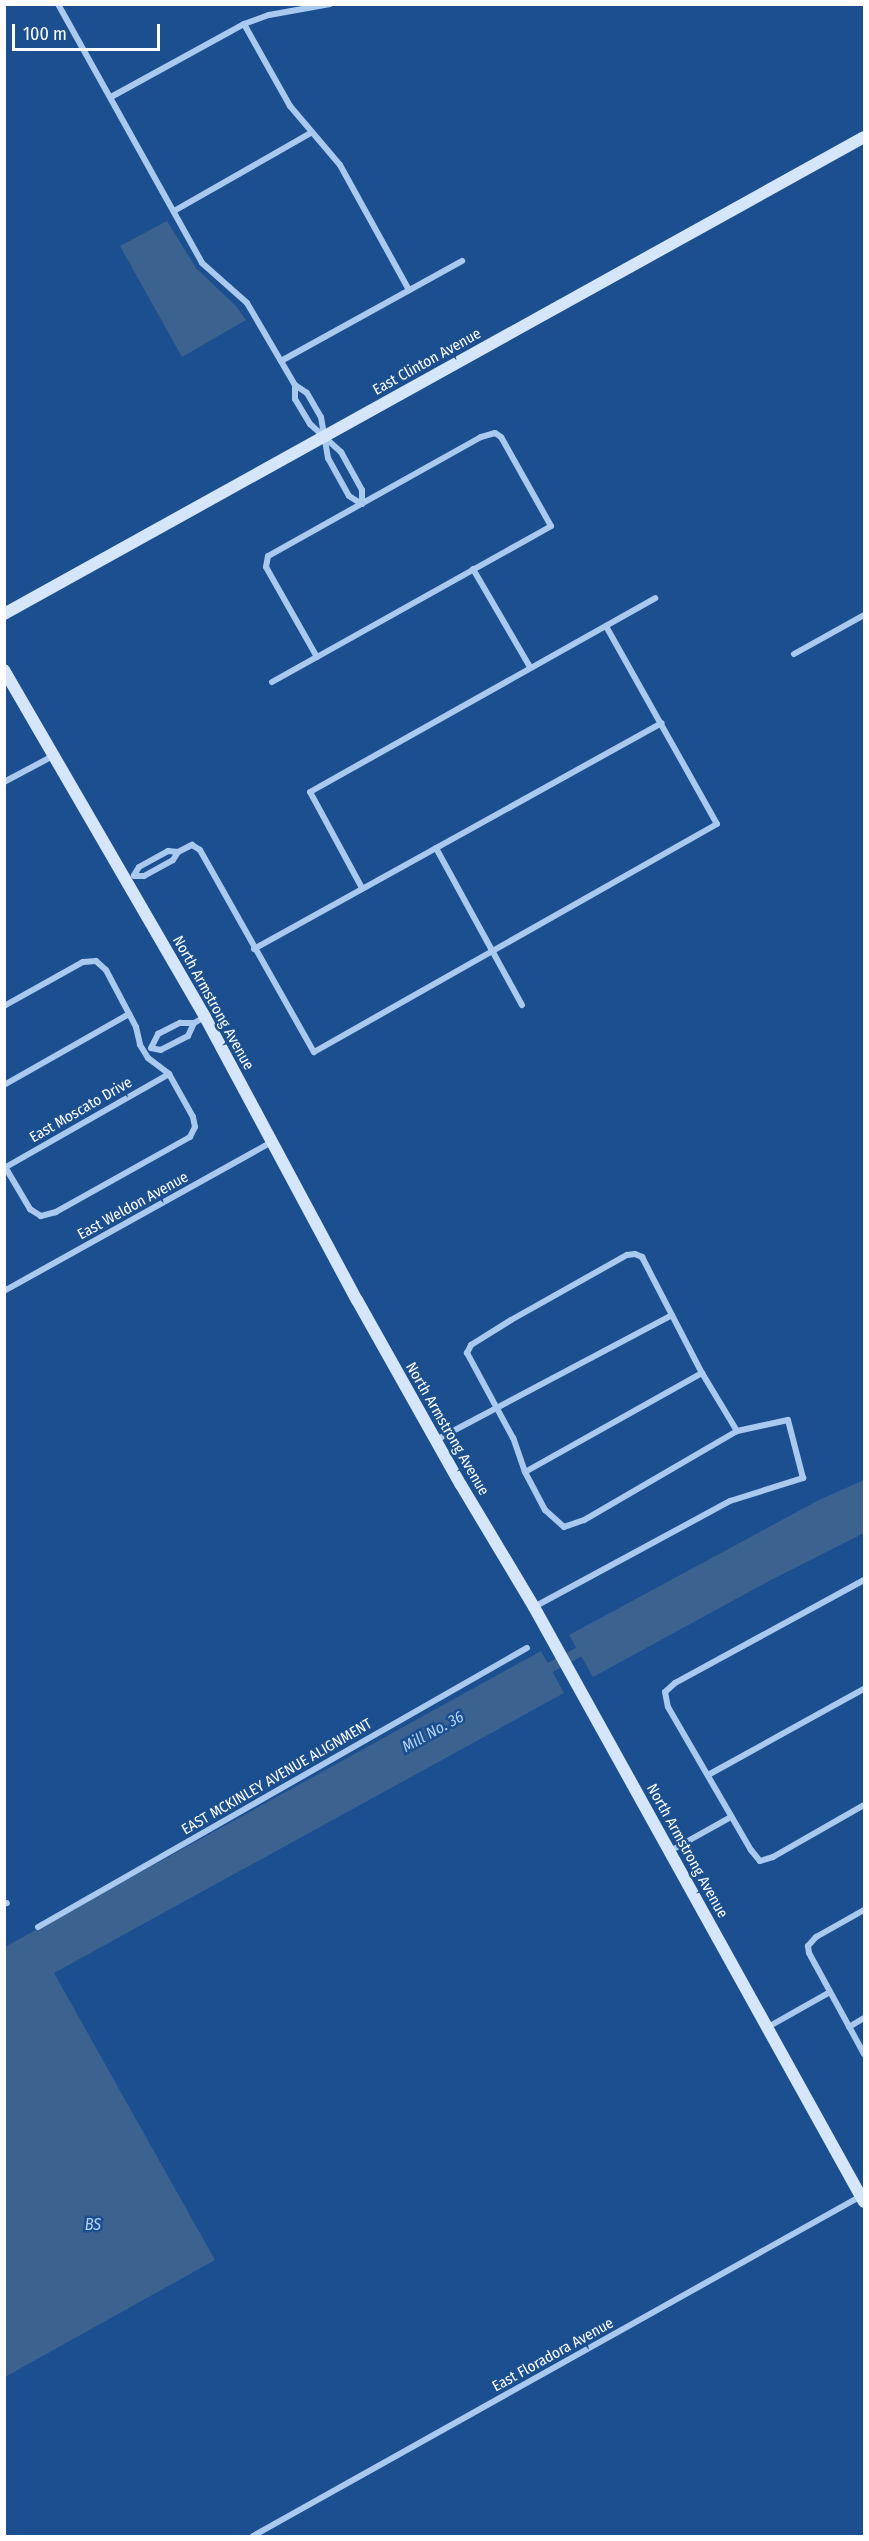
<!DOCTYPE html>
<html>
<head>
<meta charset="utf-8">
<style>
  body { margin:0 }
  #map { position:relative; width:869px; height:2541px; overflow:hidden; background:#1b4f8f; font-family:"Fira Sans Condensed",sans-serif }
  div>[style] { position:absolute }
  [style*='--x'] { left:calc(var(--x)*1px); top:calc(var(--y)*1px); width:calc(var(--w)*1px); rotate:calc(var(--a)*1deg) }
  .water>* { inset:0; background:#3c6290 }
  .canal>* { height:10px; margin:-5px; padding:0 5px; transform-origin:5px; border-radius:5px; background:#3c6290 }
  .street>* { height:6px; margin:-3px; padding:0 3px; transform-origin:3px; border-radius:3px; background:#a9c9ee }
  .secondary>* { height:12px; margin:-6px; padding:0 6px; transform-origin:6px; border-radius:6px; background:#d6e6fa }
  span { translate:-50% -50%; white-space:nowrap; text-align:center; line-height:1.15; -webkit-text-stroke:5px #1b4f8f; paint-order:stroke }
  .street-label { font-size:15px; color:#fff }
  .water-label { font-size:16px; color:#b5d3f5; font-style:italic }
  .frame { position:absolute; inset:0; border:6px solid #fff; pointer-events:none }
  .scale { position:absolute; left:12px; top:24px; width:148px; height:27px; box-sizing:border-box; border:3px solid #fff; border-top:0; padding-left:8px; font-size:18px; line-height:21px; white-space:nowrap; color:#fff; -webkit-text-stroke:4px #1b4f8f; paint-order:stroke }
</style>
</head>
<body>
<div id="map">
  <div class="water">
    <i style="clip-path:polygon(167px 221px,196px 268px,236px 306px,246px 320px,182px 357px,120px 246px)"></i>
    <i style="clip-path:polygon(864px 1480px,864px 1533px,771px 1580px,593px 1677px,569px 1635px,819px 1500px)"></i>
    <i style="clip-path:polygon(541px 1651px,564px 1693px,54px 1973px,215px 2260px,5px 2377px,5px 1947px)"></i>
  </div>
  <div class="canal">
    <i style="--x:538;--y:1674;--w:59;--a:-28.3"></i>
  </div>
  <div class="street">
    <i style="--x:58;--y:4;--w:296;--a:60.9"></i>
    <i style="--x:202;--y:263;--w:60;--a:41.6"></i>
    <i style="--x:247;--y:303;--w:95;--a:59.7"></i>
    <i style="--x:295;--y:385;--w:14;--a:34"></i>
    <i style="--x:307;--y:393;--w:28;--a:60"></i>
    <i style="--x:321;--y:417;--w:42;--a:80.3"></i>
    <i style="--x:328;--y:458;--w:43;--a:61.1"></i>
    <i style="--x:349;--y:496;--w:15;--a:32"></i>
    <i style="--x:244;--y:24;--w:94;--a:60.7"></i>
    <i style="--x:290;--y:106;--w:77;--a:49.7"></i>
    <i style="--x:340;--y:165;--w:143;--a:61.1"></i>
    <i style="--x:111;--y:97;--w:152;--a:-28.8"></i>
    <i style="--x:244;--y:24;--w:27;--a:-20"></i>
    <i style="--x:269;--y:15;--w:62;--a:-10.2"></i>
    <i style="--x:174;--y:211;--w:158;--a:-29.7"></i>
    <i style="--x:281;--y:361;--w:207;--a:-28.9"></i>
    <i style="--x:295;--y:385;--w:14;--a:90"></i>
    <i style="--x:295;--y:399;--w:29;--a:59"></i>
    <i style="--x:310;--y:424;--w:42;--a:42.1"></i>
    <i style="--x:341;--y:452;--w:43;--a:61.1"></i>
    <i style="--x:362;--y:490;--w:14;--a:90"></i>
    <i style="--x:473;--y:569;--w:113;--a:59.8"></i>
    <i style="--x:794;--y:654;--w:80;--a:-29.1"></i>
    <i style="--x:272;--y:682;--w:51;--a:-29.1"></i>
    <i style="--x:317;--y:657;--w:268;--a:-29.2"></i>
    <i style="--x:551;--y:526;--w:102;--a:-119.3"></i>
    <i style="--x:501;--y:437;--w:7;--a:-146"></i>
    <i style="--x:495;--y:433;--w:15;--a:164"></i>
    <i style="--x:481;--y:437;--w:244;--a:150.8"></i>
    <i style="--x:268;--y:556;--w:11;--a:100"></i>
    <i style="--x:266;--y:567;--w:103;--a:60.5"></i>
    <i style="--x:4;--y:782;--w:55;--a:-28"></i>
    <i style="--x:436;--y:848;--w:179;--a:61.3"></i>
    <i style="--x:134;--y:875;--w:9;--a:-58"></i>
    <i style="--x:139;--y:867;--w:33;--a:-29"></i>
    <i style="--x:168;--y:851;--w:10;--a:6"></i>
    <i style="--x:178;--y:852;--w:16;--a:-27"></i>
    <i style="--x:192;--y:845;--w:9;--a:32"></i>
    <i style="--x:200;--y:850;--w:232;--a:60.6"></i>
    <i style="--x:314;--y:1052;--w:463;--a:-29.5"></i>
    <i style="--x:717;--y:824;--w:227;--a:-119.3"></i>
    <i style="--x:134;--y:876;--w:10;--a:0"></i>
    <i style="--x:144;--y:876;--w:33;--a:-29"></i>
    <i style="--x:173;--y:860;--w:9;--a:-58"></i>
    <i style="--x:362;--y:888;--w:109;--a:-118.4"></i>
    <i style="--x:310;--y:792;--w:396;--a:-29.3"></i>
    <i style="--x:254;--y:949;--w:466;--a:-29"></i>
    <i style="--x:4;--y:1006;--w:90;--a:-29.1"></i>
    <i style="--x:83;--y:962;--w:13;--a:-4"></i>
    <i style="--x:96;--y:961;--w:13;--a:42"></i>
    <i style="--x:106;--y:970;--w:64;--a:62.2"></i>
    <i style="--x:136;--y:1027;--w:18;--a:77"></i>
    <i style="--x:140;--y:1045;--w:15;--a:58"></i>
    <i style="--x:148;--y:1058;--w:26;--a:37"></i>
    <i style="--x:169;--y:1074;--w:49;--a:60.8"></i>
    <i style="--x:193;--y:1117;--w:10;--a:79"></i>
    <i style="--x:195;--y:1127;--w:11;--a:117"></i>
    <i style="--x:190;--y:1137;--w:154;--a:150.8"></i>
    <i style="--x:56;--y:1212;--w:16;--a:165"></i>
    <i style="--x:41;--y:1216;--w:13;--a:-148"></i>
    <i style="--x:30;--y:1209;--w:51;--a:-120.6"></i>
    <i style="--x:194;--y:1023;--w:14;--a:115"></i>
    <i style="--x:188;--y:1036;--w:30;--a:153"></i>
    <i style="--x:161;--y:1050;--w:10;--a:-169"></i>
    <i style="--x:151;--y:1048;--w:16;--a:-63"></i>
    <i style="--x:158;--y:1034;--w:25;--a:-27"></i>
    <i style="--x:180;--y:1023;--w:14;--a:0"></i>
    <i style="--x:194;--y:1023;--w:13;--a:-29"></i>
    <i style="--x:4;--y:1085;--w:144;--a:-29.6"></i>
    <i style="--x:6;--y:1167;--w:188;--a:-29.7"></i>
    <i style="--x:635;--y:1254;--w:8;--a:23"></i>
    <i style="--x:642;--y:1257;--w:131;--a:62.7"></i>
    <i style="--x:702;--y:1373;--w:68;--a:58.9"></i>
    <i style="--x:737;--y:1431;--w:177;--a:149.8"></i>
    <i style="--x:584;--y:1520;--w:21;--a:161"></i>
    <i style="--x:564;--y:1527;--w:25;--a:-138"></i>
    <i style="--x:545;--y:1510;--w:43;--a:-117.8"></i>
    <i style="--x:525;--y:1472;--w:36;--a:-109"></i>
    <i style="--x:513;--y:1438;--w:97;--a:-118.4"></i>
    <i style="--x:467;--y:1353;--w:9;--a:-63"></i>
    <i style="--x:471;--y:1345;--w:47;--a:-32"></i>
    <i style="--x:511;--y:1320;--w:133;--a:-29.3"></i>
    <i style="--x:627;--y:1255;--w:8;--a:-7"></i>
    <i style="--x:4;--y:1291;--w:307;--a:-29.1"></i>
    <i style="--x:436;--y:1440;--w:267;--a:-27.9"></i>
    <i style="--x:525;--y:1472;--w:203;--a:-29.2"></i>
    <i style="--x:864;--y:1580;--w:215;--a:151.4"></i>
    <i style="--x:675;--y:1683;--w:13;--a:138"></i>
    <i style="--x:665;--y:1692;--w:15;--a:79"></i>
    <i style="--x:668;--y:1707;--w:165;--a:59.9"></i>
    <i style="--x:751;--y:1850;--w:14;--a:51"></i>
    <i style="--x:760;--y:1861;--w:14;--a:-17"></i>
    <i style="--x:773;--y:1857;--w:105;--a:-29.7"></i>
    <i style="--x:534;--y:1607;--w:223;--a:-28.4"></i>
    <i style="--x:730;--y:1501;--w:77;--a:-17.5"></i>
    <i style="--x:803;--y:1478;--w:60;--a:-104.5"></i>
    <i style="--x:788;--y:1420;--w:52;--a:167.8"></i>
    <i style="--x:708;--y:1775;--w:178;--a:-28.9"></i>
    <i style="--x:670;--y:1851;--w:70;--a:-29.1"></i>
    <i style="--x:4;--y:1904;--w:3;--a:-18"></i>
    <i style="--x:864;--y:1910;--w:55;--a:150.6"></i>
    <i style="--x:816;--y:1937;--w:12;--a:132"></i>
    <i style="--x:808;--y:1946;--w:7;--a:82"></i>
    <i style="--x:809;--y:1953;--w:115;--a:61.4"></i>
    <i style="--x:38;--y:1927;--w:563;--a:-29.71"></i>
    <i style="--x:768;--y:2027;--w:71;--a:-29.4"></i>
    <i style="--x:849;--y:2027;--w:17;--a:-31"></i>
    <i style="--x:253;--y:2536;--w:697;--a:-29.21"></i>
  </div>
  <div class="secondary">
    <i style="--x:4;--y:614;--w:983;--a:-29.01"></i>
    <i style="--x:4;--y:670;--w:401;--a:59.9"></i>
    <i style="--x:205;--y:1017;--w:321;--a:61.8"></i>
    <i style="--x:357;--y:1300;--w:212;--a:60.7"></i>
    <i style="--x:461;--y:1485;--w:142;--a:59.1"></i>
    <i style="--x:534;--y:1607;--w:680;--a:60.99"></i>
  </div>
  <div class="street-label">
    <span style="left:427px;top:362px;rotate:-29deg">East Clinton Avenue</span>
    <span style="left:213px;top:1003px;rotate:61deg">North Armstrong Avenue</span>
    <span style="left:81px;top:1110px;rotate:-30deg">East Moscato Drive</span>
    <span style="left:133px;top:1206px;rotate:-29deg">East Weldon Avenue</span>
    <span style="left:447px;top:1429px;rotate:60deg">North Armstrong Avenue</span>
    <span style="left:277px;top:1777px;rotate:-30deg">EAST MCKINLEY AVENUE ALIGNMENT</span>
    <span style="left:687px;top:1851px;rotate:61deg">North Armstrong Avenue</span>
    <span style="left:553px;top:2355px;rotate:-29deg">East Floradora Avenue</span>
  </div>
  <div class="water-label">
    <span style="left:433px;top:1732px;rotate:-29deg">Mill No. 36</span>
    <span style="left:93px;top:2225px">BS</span>
  </div>
  <div class="frame"></div>
  <div class="scale">100 m</div>
</div>
</body>
</html>
